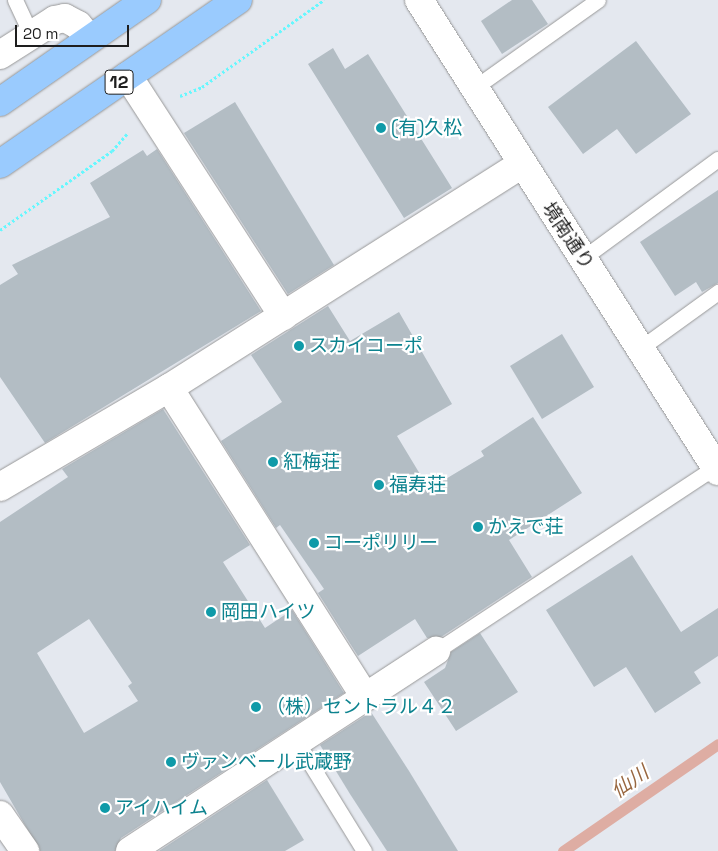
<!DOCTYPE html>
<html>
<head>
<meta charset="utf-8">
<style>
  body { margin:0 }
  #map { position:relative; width:718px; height:851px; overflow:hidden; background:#e4e8ef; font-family:"Space Grotesk","Noto Sans JP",sans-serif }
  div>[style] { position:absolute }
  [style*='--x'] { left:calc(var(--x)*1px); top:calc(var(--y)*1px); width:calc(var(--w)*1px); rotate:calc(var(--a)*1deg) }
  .stream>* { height:11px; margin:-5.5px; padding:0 5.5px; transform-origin:5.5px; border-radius:5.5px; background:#deada3 }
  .building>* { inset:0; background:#b3bdc4 }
  .path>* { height:3px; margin-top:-1.5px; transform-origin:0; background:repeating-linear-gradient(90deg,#66f7fe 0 2.5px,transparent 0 5px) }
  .roads { filter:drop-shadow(0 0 1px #989898) drop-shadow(0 0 1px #989898) }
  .service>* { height:15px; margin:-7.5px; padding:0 7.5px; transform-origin:7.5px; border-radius:7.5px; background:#fff }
  .minor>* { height:28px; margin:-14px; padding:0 14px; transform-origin:14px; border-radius:14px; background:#fff }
  .tertiary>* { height:28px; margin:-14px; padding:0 14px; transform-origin:14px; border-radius:14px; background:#fff }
  .primary>* { height:28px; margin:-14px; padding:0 14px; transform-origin:14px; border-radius:14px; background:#9acbfe }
  .dots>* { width:14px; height:14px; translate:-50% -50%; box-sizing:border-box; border:2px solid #fff; border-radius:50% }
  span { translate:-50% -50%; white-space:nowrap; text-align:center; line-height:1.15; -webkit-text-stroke:4.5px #fff; paint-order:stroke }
  .shield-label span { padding:1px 4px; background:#fff; border:1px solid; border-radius:4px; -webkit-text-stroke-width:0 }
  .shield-label { font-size:18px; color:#1e1e1e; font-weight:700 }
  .culture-label { font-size:19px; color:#0d838f }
  .left { translate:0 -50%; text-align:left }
  .street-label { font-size:19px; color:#1e1e1e }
  .water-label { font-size:20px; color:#986740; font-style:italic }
  .scale { position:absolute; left:15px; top:25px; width:114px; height:22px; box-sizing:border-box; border:2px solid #1e1e1e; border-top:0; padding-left:6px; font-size:15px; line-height:18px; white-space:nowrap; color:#1e1e1e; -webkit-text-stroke:4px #fff; paint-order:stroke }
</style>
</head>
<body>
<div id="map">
  <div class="stream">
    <i style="--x:563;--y:851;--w:188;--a:-34.6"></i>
  </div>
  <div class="building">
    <i style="clip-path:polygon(512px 0,532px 0,548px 24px,502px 54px,481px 21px)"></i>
    <i style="clip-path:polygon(636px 41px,691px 114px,636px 154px,617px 129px,583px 154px,548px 107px)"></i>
    <i style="clip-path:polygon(333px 48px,345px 69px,368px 54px,452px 188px,404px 218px,308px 64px)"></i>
    <i style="clip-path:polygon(235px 102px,334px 265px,288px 294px,184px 133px)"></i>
    <i style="clip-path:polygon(157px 149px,261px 311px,45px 443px,0 377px,0 285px,18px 274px,12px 265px,110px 217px,90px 183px,143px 150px,147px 156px)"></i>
    <i style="clip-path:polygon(718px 190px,718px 283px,702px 292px,696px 282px,675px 296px,640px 242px)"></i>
    <i style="clip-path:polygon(328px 306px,350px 341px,399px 312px,452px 404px,397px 436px,429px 489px,484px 456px,481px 451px,533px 417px,582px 493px,509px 540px,532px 577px,441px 637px,427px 638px,415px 619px,358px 656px,318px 593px,324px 589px,280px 525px,276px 528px,221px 441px,282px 402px,251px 355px)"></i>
    <i style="clip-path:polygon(562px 334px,594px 387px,542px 419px,510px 366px)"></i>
    <i style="clip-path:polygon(evenodd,163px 409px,250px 545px,223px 562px,265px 628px,292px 610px,344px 693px,121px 838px,115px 851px,40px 851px,0 782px,0 522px,68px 477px,62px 469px,163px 409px,89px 619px,132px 683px,128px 686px,138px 701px,84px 733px,37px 653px,89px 619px)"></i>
    <i style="clip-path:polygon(632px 555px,681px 632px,718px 608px,718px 656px,694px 672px,701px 683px,655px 713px,626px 667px,594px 687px,546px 610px)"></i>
    <i style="clip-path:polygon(480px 633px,518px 692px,456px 731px,424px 682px,445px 668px,451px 652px)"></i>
    <i style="clip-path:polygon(371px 712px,409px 771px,458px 851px,387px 851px,350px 794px,320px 745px)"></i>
    <i style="clip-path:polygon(267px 780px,304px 840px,285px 851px,159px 851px)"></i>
  </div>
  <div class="path">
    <i style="--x:180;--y:96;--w:24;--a:-22"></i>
    <i style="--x:202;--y:87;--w:150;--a:-35.5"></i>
    <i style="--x:0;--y:230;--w:137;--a:-35.2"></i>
    <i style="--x:112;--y:151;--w:23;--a:-49"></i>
  </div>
  <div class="roads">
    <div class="service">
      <i style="--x:15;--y:0;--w:38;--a:65"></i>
      <i style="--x:474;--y:88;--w:152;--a:-35.4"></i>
      <i style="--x:583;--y:258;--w:167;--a:-36.3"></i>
      <i style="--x:642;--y:347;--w:94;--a:-35.9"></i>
      <i style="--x:436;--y:651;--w:334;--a:-33.4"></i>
      <i style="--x:297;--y:742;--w:128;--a:58.4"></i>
    </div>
    <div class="minor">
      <i style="--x:0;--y:55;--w:65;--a:-32.5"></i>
      <i style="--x:55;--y:20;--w:10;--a:-11"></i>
      <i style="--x:65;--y:18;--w:15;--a:28"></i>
      <i style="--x:78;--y:25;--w:18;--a:49"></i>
      <i style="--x:128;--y:76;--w:286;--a:57.1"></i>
      <i style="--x:169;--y:388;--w:366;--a:57.6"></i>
      <i style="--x:0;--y:487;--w:196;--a:-30.4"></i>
      <i style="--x:169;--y:388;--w:417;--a:-32.4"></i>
      <i style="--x:0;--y:815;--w:44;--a:55.2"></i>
      <i style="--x:130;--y:851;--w:366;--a:-33.2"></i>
    </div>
    <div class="tertiary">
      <i style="--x:419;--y:0;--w:558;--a:57.59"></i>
    </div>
    <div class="primary">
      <i style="--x:0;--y:102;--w:179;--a:-34.8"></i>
      <i style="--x:0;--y:164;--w:289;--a:-34.6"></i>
    </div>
  </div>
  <div class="dots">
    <i style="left:381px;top:128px;background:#0f9aa8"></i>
    <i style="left:299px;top:346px;background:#0f9aa8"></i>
    <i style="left:273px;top:462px;background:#0f9aa8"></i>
    <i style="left:379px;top:485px;background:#0f9aa8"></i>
    <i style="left:478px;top:527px;background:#0f9aa8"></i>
    <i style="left:314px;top:543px;background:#0f9aa8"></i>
    <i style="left:211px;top:612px;background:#0f9aa8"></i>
    <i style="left:256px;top:707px;background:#0f9aa8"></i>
    <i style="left:171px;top:762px;background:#0f9aa8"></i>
    <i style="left:105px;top:808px;background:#0f9aa8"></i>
  </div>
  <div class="shield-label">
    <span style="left:119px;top:82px">12</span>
  </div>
  <div class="culture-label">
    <span class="left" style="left:391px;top:128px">(有)久松</span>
    <span class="left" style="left:309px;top:346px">スカイコーポ</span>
    <span class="left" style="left:283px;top:462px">紅梅荘</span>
    <span class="left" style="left:389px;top:485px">福寿荘</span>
    <span class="left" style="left:488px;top:527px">かえで荘</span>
    <span class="left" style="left:324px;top:543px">コーポリリー</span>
    <span class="left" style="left:221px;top:612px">岡田ハイツ</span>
    <span class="left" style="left:266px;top:707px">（株）セントラル４２</span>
    <span class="left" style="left:181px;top:762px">ヴァンベール武蔵野</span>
    <span class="left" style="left:115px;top:808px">アイハイム</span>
  </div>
  <div class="street-label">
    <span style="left:568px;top:236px;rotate:56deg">境南通り</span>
  </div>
  <div class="water-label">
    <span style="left:630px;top:782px;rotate:-35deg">仙川</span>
  </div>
  <div class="scale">20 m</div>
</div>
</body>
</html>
